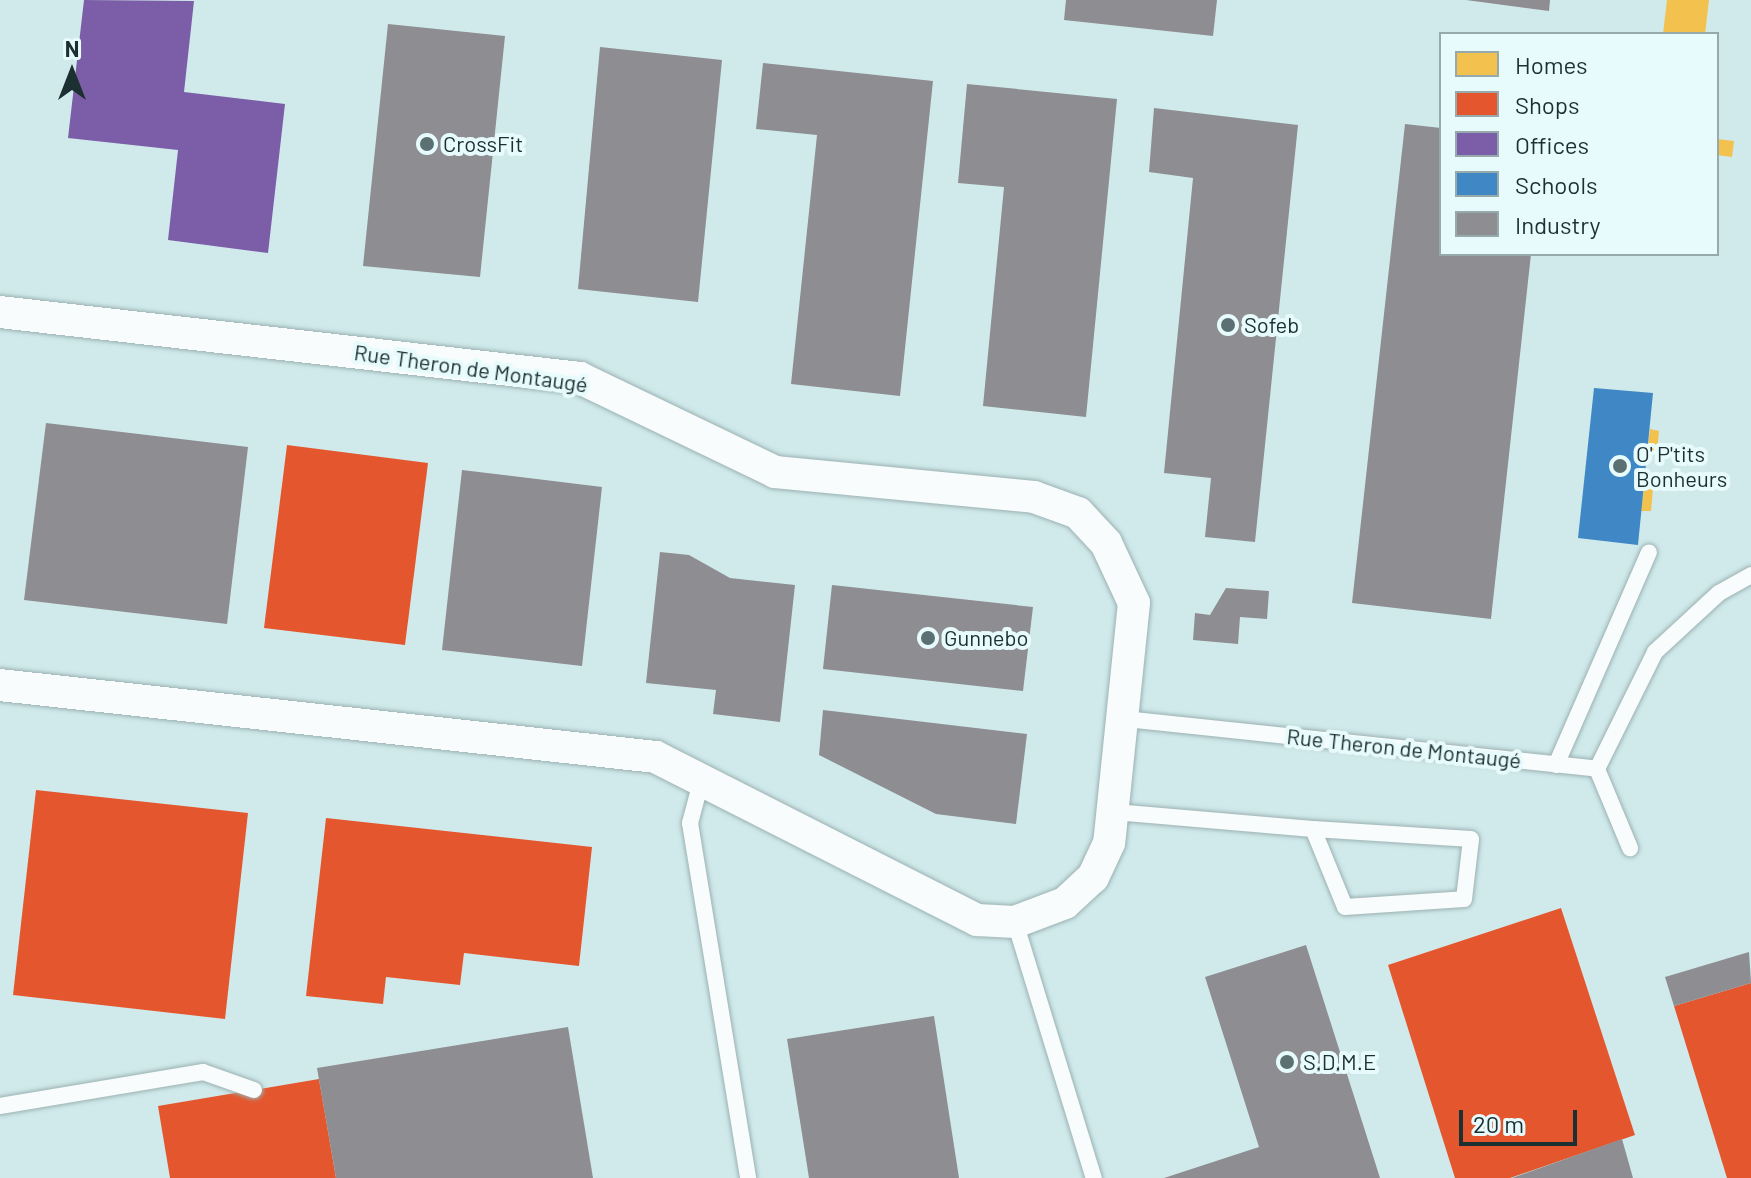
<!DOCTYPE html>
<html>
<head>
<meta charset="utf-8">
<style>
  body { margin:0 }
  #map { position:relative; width:1751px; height:1178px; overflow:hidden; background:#d0eaeb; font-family:Barlow,sans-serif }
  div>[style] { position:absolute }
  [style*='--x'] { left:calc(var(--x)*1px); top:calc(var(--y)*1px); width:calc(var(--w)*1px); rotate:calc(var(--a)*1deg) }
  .homes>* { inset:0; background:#f2c14e }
  .shops>* { inset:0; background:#e4572e }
  .offices>* { inset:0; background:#7b5ea7 }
  .schools>* { inset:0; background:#3f88c5 }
  .industry>* { inset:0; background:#8d8d92 }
  .roads { filter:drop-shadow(0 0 2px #9cb1b2) drop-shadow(0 0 2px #9cb1b2) }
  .lane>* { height:16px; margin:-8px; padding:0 8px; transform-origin:8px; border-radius:8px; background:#f8fcfc }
  .street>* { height:32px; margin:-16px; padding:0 16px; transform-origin:16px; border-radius:16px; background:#f8fcfc }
  .dots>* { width:22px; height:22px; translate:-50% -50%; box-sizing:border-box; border:4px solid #e8fbfc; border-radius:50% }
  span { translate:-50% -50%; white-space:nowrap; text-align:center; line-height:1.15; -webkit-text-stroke:8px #e8fbfc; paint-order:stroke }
  .poi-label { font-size:22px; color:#1c2f31 }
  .left { translate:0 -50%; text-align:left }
  .street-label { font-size:22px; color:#1c2f31 }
  .legend { position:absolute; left:1439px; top:32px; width:280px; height:224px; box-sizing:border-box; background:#e8fbfc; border:2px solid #96a9ab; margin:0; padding:10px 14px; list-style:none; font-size:24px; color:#1c2f31 }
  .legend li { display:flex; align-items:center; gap:16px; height:40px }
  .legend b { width:40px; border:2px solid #96a9ab }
  .north { position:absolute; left:32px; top:32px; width:80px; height:80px; -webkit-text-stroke:6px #e8fbfc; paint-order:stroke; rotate:0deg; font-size:22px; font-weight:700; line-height:32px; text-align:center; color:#1c2f31 }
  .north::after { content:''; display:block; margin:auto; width:28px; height:36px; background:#1c2f31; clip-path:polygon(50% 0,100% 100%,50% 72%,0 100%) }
  .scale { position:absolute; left:1459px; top:1110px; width:118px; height:36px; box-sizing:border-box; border:4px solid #1c2f31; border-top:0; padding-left:10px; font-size:24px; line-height:28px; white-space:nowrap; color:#1c2f31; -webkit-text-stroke:6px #e8fbfc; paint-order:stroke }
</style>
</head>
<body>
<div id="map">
  <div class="homes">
    <i style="clip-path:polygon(1667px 0,1709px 0,1705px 34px,1663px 34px)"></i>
    <i style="clip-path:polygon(1717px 139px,1734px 141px,1732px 157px,1717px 155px)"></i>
    <i style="clip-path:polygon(1650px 429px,1659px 431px,1657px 454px,1647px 453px)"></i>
    <i style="clip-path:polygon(1644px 488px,1653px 489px,1651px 511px,1641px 511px)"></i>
  </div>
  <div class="shops">
    <i style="clip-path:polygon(287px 445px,428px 463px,405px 645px,264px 628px)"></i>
    <i style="clip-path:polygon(36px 790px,248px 813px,225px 1019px,13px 995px)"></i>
    <i style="clip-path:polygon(326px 818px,592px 847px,579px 966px,464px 953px,460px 985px,386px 977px,383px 1004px,306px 996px)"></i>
    <i style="clip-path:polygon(1561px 908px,1635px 1135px,1510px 1178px,1455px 1178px,1388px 965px)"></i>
    <i style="clip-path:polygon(1751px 983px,1751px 1178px,1727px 1178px,1674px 1006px)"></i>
    <i style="clip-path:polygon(319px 1079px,336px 1178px,170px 1178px,158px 1106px)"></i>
  </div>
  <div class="offices">
    <i style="clip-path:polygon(84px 0,194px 1px,184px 92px,285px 104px,268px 253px,168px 240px,178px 150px,68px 138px)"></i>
  </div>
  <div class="schools">
    <i style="clip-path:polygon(1594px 388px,1653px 393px,1638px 545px,1578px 538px)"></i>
  </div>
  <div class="industry">
    <i style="clip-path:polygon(1066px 0,1217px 0,1213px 36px,1064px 20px)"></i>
    <i style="clip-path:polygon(1466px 0,1550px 0,1549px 11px)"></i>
    <i style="clip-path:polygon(388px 24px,505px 36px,480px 277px,363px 266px)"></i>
    <i style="clip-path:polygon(600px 47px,722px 60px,698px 302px,578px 289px)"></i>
    <i style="clip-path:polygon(763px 63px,933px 81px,900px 396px,791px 384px,817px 135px,756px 129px)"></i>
    <i style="clip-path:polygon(967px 84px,1117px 99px,1086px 417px,983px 406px,1004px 187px,958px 183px)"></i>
    <i style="clip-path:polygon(1154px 108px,1298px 125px,1255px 542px,1205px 537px,1211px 478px,1164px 473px,1193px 178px,1149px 172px)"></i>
    <i style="clip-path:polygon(1405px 124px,1441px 128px,1441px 254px,1531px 254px,1491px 619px,1352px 603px)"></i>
    <i style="clip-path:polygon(46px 423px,248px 447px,227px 624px,24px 600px)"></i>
    <i style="clip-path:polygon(462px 470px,602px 487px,582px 666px,442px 650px)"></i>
    <i style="clip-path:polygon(660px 552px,689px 555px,730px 578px,795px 585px,780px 722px,713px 714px,716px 690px,646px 683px)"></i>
    <i style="clip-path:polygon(832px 585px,1033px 607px,1023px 691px,823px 669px)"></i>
    <i style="clip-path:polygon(1226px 588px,1269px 591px,1267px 619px,1240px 617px,1238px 644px,1193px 640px,1195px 613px,1210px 615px)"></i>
    <i style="clip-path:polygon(823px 710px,1027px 734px,1016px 824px,936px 814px,819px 755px)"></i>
    <i style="clip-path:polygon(1306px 945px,1380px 1178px,1164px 1178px,1259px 1147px,1205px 977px)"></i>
    <i style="clip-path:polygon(1749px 952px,1751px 983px,1674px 1006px,1665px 977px)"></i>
    <i style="clip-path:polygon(934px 1016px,959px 1178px,809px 1178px,787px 1039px)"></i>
    <i style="clip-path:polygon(568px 1027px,593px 1178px,336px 1178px,317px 1068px)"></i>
    <i style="clip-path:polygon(1622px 1139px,1633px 1178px,1512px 1178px)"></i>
  </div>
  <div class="roads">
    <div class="lane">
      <i style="--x:1125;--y:719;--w:475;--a:6"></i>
      <i style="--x:1597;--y:769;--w:86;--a:67.3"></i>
      <i style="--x:1556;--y:765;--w:232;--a:-66.4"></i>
      <i style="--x:1597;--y:769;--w:131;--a:-63.6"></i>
      <i style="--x:1655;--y:652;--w:87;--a:-42.7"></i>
      <i style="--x:1719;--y:593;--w:37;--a:-29"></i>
      <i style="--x:702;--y:778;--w:47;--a:104.9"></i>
      <i style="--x:690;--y:823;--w:360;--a:80.7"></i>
      <i style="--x:1114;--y:812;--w:200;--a:4.9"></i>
      <i style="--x:1313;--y:829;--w:84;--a:67.7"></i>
      <i style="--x:1345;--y:907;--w:119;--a:-3.8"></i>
      <i style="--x:1464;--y:899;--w:60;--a:-83.3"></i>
      <i style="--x:1471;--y:839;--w:158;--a:-176.4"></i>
      <i style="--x:1015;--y:922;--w:268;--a:72.9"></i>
      <i style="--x:0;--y:1106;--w:206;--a:-9.5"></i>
      <i style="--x:203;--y:1072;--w:54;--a:19.4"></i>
    </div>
    <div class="street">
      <i style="--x:0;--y:312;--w:584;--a:6.49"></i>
      <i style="--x:580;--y:378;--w:216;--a:25.7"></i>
      <i style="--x:775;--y:472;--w:260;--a:5.5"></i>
      <i style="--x:1034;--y:497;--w:47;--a:20"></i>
      <i style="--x:1078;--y:513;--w:41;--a:47"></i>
      <i style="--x:1106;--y:543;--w:66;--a:65"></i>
      <i style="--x:1134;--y:603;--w:241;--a:95.9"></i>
      <i style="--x:1109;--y:843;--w:38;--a:115"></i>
      <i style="--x:1093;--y:877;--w:38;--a:137"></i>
      <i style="--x:1065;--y:903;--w:53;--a:159.2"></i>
      <i style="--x:1015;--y:922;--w:38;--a:-177"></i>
      <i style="--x:977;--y:920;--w:360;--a:-153.1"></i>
      <i style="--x:656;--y:757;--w:660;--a:-173.74"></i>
    </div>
  </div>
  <div class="dots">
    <i style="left:427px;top:144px;background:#5b7072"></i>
    <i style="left:1228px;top:325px;background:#5b7072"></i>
    <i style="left:1620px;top:466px;background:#5b7072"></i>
    <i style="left:928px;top:638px;background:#5b7072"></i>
    <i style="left:1287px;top:1062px;background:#5b7072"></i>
  </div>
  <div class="poi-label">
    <span class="left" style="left:443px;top:144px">CrossFit</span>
    <span class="left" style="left:1244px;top:325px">Sofeb</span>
    <span class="left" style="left:1636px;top:466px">O' P'tits<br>Bonheurs</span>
    <span class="left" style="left:944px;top:638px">Gunnebo</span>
    <span class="left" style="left:1303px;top:1062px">S.D.M.E</span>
  </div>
  <div class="street-label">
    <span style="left:471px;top:368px;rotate:8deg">Rue Theron de Montaugé</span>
    <span style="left:1404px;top:748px;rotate:6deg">Rue Theron de Montaugé</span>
  </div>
  <ul class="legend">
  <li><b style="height:22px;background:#f2c14e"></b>Homes</li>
  <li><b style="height:22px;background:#e4572e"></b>Shops</li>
  <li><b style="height:22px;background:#7b5ea7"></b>Offices</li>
  <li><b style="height:22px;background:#3f88c5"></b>Schools</li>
  <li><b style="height:22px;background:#8d8d92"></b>Industry</li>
  </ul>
  <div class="north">N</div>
  <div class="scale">20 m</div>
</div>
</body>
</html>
